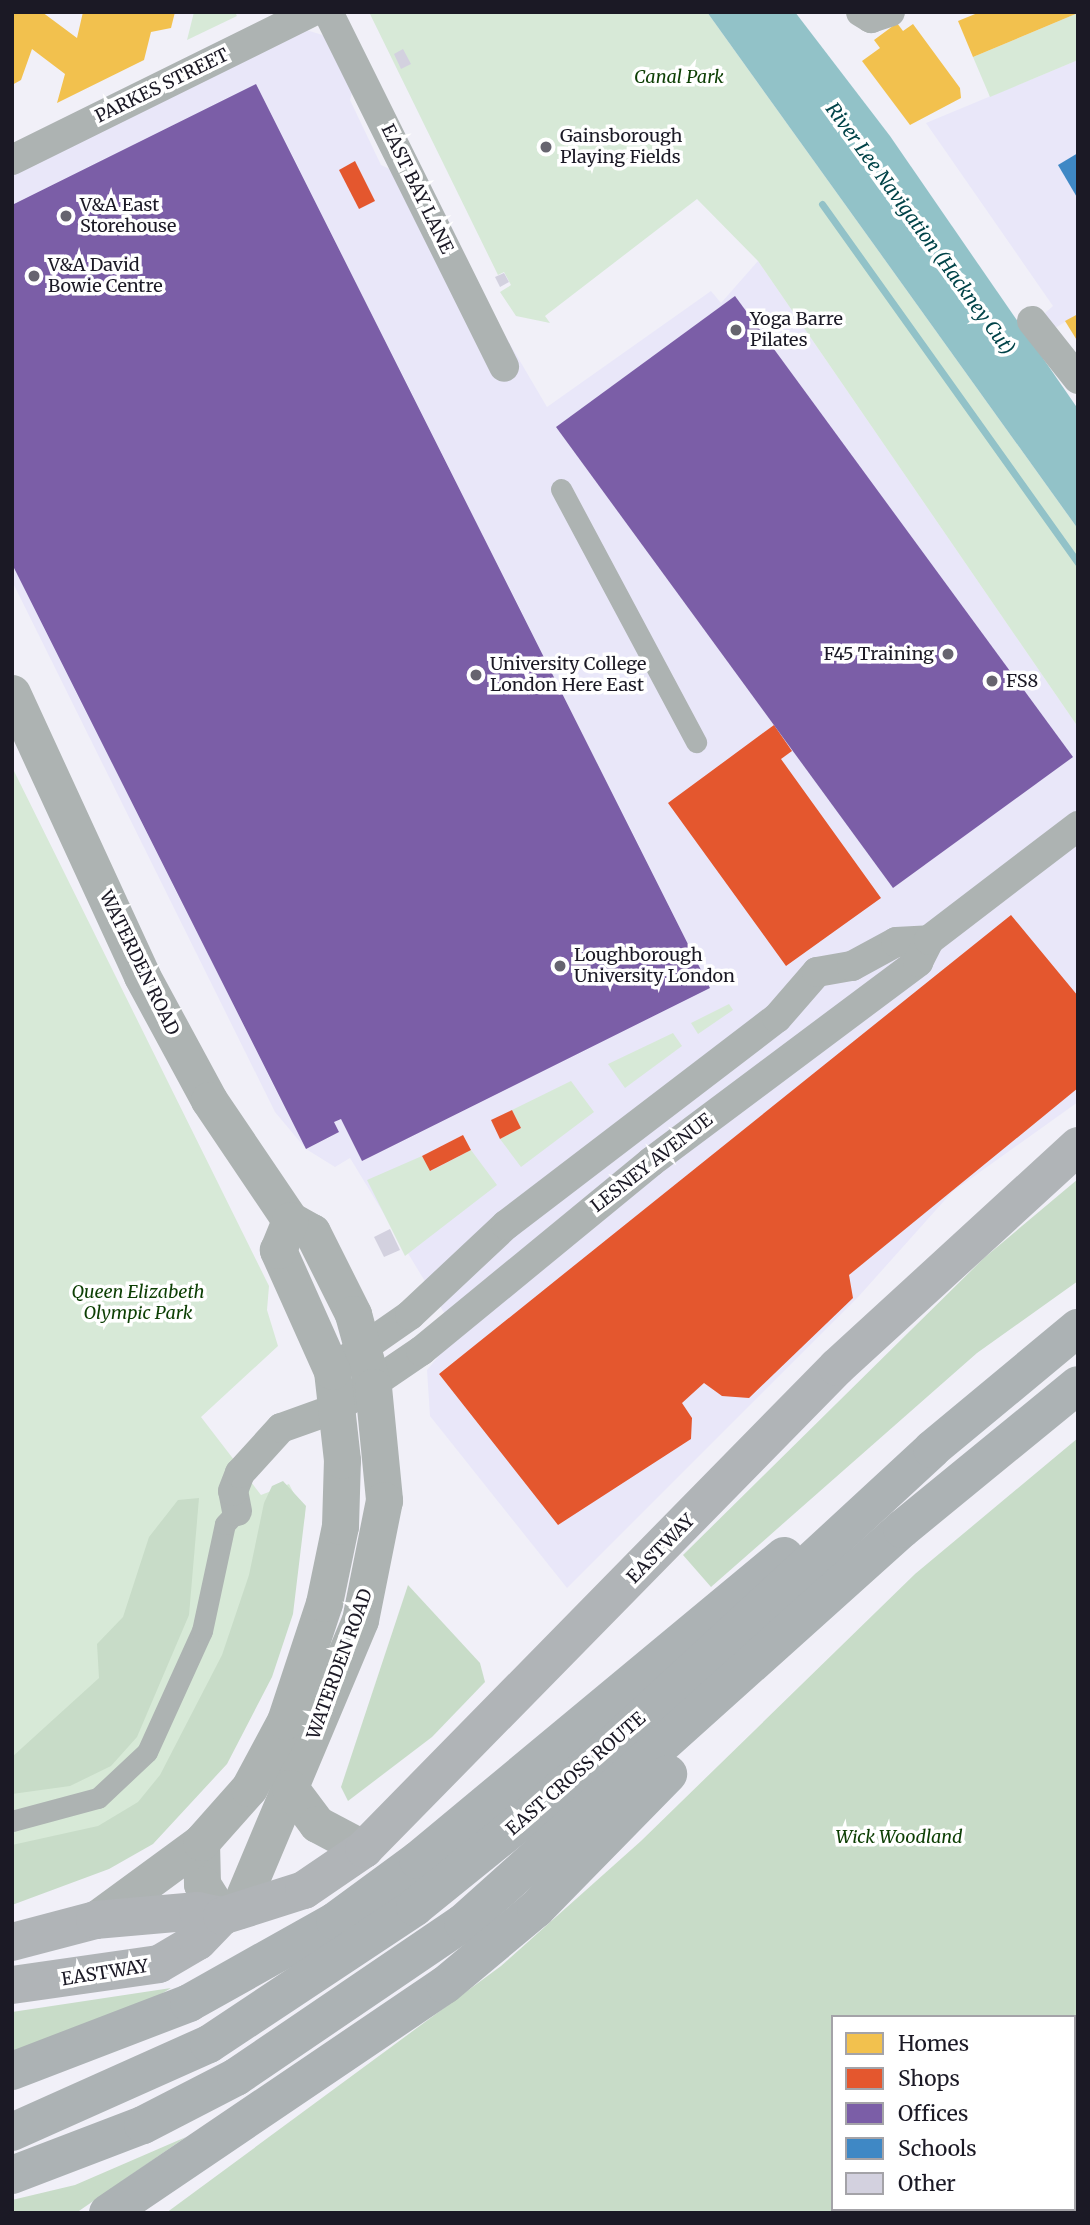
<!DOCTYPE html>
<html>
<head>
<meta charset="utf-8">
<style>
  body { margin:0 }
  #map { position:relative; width:1090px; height:2225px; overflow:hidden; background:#f1f0f8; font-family:Merriweather,serif }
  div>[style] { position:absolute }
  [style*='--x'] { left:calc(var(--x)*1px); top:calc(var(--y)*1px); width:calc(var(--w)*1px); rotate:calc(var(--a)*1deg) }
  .built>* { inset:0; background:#e9e7f9 }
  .green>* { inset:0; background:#d7e9d7 }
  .forest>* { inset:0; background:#c8dcc8 }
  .water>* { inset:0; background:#92c2c8 }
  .homes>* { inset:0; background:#f2c14e }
  .shops>* { inset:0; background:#e4572e }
  .offices>* { inset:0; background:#7b5ea7 }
  .schools>* { inset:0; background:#3f88c5 }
  .stream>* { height:7px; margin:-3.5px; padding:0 3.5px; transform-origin:3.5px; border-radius:3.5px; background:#92c2c8 }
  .building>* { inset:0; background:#d3d1df }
  .pedestrian>* { height:21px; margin:-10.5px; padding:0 10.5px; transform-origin:10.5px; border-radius:10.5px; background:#adb3b2 }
  .minor>* { height:30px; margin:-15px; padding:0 15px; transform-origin:15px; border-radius:15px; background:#adb3b2 }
  .tertiary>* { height:37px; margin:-18.5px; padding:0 18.5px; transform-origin:18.5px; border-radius:18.5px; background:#adb3b2 }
  .primary>* { height:38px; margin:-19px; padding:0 19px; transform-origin:19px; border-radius:19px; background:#b0b4b7 }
  .trunk>* { height:38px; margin:-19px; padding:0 19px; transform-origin:19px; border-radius:19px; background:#acb2b4 }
  .dots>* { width:19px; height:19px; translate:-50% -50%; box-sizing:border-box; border:4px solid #fff; border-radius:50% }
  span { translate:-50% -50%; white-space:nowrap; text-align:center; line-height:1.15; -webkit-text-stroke:7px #fff; paint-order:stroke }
  .park-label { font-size:18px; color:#0d3f04; font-style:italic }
  .street-label { font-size:18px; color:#1b1925 }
  .poi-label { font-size:18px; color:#1b1925 }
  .left { translate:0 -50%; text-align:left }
  .right { translate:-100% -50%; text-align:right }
  .water-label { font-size:19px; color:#004348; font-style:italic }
  .frame { position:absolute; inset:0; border:14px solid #1b1925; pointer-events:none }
  .legend { position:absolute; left:831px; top:2015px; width:245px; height:196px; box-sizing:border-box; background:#fff; border:2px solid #a4a3a8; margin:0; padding:9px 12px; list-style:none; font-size:21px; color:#1b1925 }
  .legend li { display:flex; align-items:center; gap:14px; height:35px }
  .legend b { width:35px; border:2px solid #a4a3a8 }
</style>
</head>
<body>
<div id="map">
  <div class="built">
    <i style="clip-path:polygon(300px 28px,332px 38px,354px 85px,350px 100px,381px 165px,396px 172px,477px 288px,547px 407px,711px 291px,721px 303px,758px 261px,1078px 727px,1078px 1102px,952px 1192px,859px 1296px,567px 1588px,430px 1416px,427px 1370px,457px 1334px,350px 1158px,335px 1167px,306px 1149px,275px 1112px,12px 581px,12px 173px)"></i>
    <i style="clip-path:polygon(1078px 60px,1078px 314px,1055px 328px,1045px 313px,1053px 306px,926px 123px)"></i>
  </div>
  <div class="green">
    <i style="clip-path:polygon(194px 12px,235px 12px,237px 16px,187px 40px)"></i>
    <i style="clip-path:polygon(369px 12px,707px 12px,1078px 529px,1078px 727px,758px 261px,697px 199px,545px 316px,550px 323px,516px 316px,500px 292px,511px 285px,504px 272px,498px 275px)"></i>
    <i style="clip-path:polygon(1078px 13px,1078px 60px,990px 97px,973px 57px)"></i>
    <i style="clip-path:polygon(12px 767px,269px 1286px,267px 1310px,278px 1346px,201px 1417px,261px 1495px,289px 1484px,305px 1515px,290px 1579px,222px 1672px,152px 1803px,12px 1900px)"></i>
    <i style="clip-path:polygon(729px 1004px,733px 1010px,698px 1034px,691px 1023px)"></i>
    <i style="clip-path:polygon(673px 1033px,682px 1046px,625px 1088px,608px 1064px)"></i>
    <i style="clip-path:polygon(571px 1081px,594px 1112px,521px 1167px,500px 1139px,521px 1128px,512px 1110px)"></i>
    <i style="clip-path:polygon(471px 1150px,497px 1185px,405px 1256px,367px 1180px,422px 1156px,431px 1171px)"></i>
  </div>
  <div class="forest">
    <i style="clip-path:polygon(1078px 1179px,1078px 1281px,977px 1353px,711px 1587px,683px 1555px,984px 1258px)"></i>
    <i style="clip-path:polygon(evenodd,1078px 1438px,1078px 2213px,166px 2213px,501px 1966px,641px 1841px,915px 1574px,1078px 1438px,833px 2017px,1074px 2017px,1074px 2209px,833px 2209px,833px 2017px)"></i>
    <i style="clip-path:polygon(283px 1481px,306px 1506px,293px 1614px,272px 1677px,227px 1764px,153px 1844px,109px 1869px,12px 1905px,12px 1845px,98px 1826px,138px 1802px,160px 1775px,222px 1655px,249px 1575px,264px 1503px,272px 1486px)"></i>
    <i style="clip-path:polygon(199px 1498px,189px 1615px,137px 1737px,111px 1766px,70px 1786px,12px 1794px,12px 1757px,99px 1678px,97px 1644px,123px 1617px,149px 1537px,178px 1500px)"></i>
    <i style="clip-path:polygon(408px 1585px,480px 1663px,485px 1682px,432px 1737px,348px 1801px,341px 1787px)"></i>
    <i style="clip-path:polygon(171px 1988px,116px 2022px,12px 2056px,12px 2012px)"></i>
    <i style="clip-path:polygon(186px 2137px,76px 2213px,12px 2213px,12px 2200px,75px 2185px)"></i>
  </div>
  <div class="water">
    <i style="clip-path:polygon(707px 12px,795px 12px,890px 136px,1078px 409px,1078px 529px)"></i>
  </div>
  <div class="homes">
    <i style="clip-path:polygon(12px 12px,42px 12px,77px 38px,83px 12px,175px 12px,171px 28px,151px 32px,144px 60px,57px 103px,65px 74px,32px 49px,21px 80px,12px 85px)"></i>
    <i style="clip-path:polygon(980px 12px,1078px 12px,1078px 13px,973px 57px,958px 21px)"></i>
    <i style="clip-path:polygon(897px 23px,903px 31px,913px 24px,960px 88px,961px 98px,910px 125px,862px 61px,880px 48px,874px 40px)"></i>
    <i style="clip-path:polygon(1078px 314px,1078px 342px,1065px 321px)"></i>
  </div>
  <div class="shops">
    <i style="clip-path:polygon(355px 161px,375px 201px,359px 209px,339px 170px)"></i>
    <i style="clip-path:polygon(774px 725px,792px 751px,781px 759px,881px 898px,786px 966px,668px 803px)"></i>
    <i style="clip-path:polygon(1011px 915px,1078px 996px,1078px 1088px,849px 1275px,853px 1298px,749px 1398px,722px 1396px,704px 1383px,682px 1403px,692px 1418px,691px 1439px,558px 1525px,439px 1374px)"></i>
    <i style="clip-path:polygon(512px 1110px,521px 1128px,500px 1139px,491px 1120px)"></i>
    <i style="clip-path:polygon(463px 1135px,471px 1150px,430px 1171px,422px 1156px)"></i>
  </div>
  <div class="offices">
    <i style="clip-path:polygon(256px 84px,710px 988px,362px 1161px,341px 1119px,334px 1122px,339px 1132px,306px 1149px,12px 564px,12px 205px)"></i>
    <i style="clip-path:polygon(735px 296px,1073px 757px,893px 888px,556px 427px)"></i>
  </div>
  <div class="schools">
    <i style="clip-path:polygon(1078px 153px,1078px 199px,1058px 165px)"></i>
  </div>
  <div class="stream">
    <i style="--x:822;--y:204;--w:441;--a:54.5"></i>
  </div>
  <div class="building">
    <i style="clip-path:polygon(403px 49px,411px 64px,401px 69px,394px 54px)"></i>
    <i style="clip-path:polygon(504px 273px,509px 282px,500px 287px,495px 277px)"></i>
    <i style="clip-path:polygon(390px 1229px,400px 1250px,384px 1257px,374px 1237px)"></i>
  </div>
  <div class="pedestrian">
    <i style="--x:561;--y:489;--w:287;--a:61.9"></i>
    <i style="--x:12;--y:1821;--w:89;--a:-15"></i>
    <i style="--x:98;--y:1798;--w:67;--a:-43.2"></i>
    <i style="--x:147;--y:1752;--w:133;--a:-65.6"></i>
    <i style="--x:202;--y:1631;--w:109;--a:-77.9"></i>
    <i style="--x:225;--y:1524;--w:18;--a:-47"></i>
  </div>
  <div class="minor">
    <i style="--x:328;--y:12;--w:396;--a:63.6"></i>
    <i style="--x:861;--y:12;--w:12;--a:31"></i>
    <i style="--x:871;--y:18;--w:20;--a:-18"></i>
    <i style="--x:12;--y:160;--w:335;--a:-26.3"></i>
    <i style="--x:1032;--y:321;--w:74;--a:51.6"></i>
    <i style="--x:347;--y:1359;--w:77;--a:-34.9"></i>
    <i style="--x:410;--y:1315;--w:132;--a:-43.2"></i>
    <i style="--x:506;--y:1225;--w:341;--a:-37.4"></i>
    <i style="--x:777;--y:1018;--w:61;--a:-49"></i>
    <i style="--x:817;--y:972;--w:36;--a:-10"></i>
    <i style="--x:852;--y:966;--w:50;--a:-28.6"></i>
    <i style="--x:896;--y:942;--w:33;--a:-3"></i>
    <i style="--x:237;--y:1511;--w:20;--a:-101"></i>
    <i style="--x:233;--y:1491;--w:19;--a:-69"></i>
    <i style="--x:240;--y:1473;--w:61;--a:-47.7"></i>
    <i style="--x:281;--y:1428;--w:59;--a:-19.7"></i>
    <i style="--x:337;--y:1408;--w:102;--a:-34.2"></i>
    <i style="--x:421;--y:1351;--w:298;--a:-39.4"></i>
    <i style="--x:651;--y:1162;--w:334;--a:-36.8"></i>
    <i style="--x:918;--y:962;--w:25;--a:-63"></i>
    <i style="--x:929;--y:940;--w:188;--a:-37.4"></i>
  </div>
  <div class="tertiary">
    <i style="--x:12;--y:693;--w:311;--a:65.3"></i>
    <i style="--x:142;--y:976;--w:141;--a:61.6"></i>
    <i style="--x:209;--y:1100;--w:145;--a:56"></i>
    <i style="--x:290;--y:1220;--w:25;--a:29"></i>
    <i style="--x:312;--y:1232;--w:92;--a:63.4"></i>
    <i style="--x:353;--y:1314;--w:76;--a:74.7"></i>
    <i style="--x:373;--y:1387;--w:114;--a:84.4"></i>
    <i style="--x:384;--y:1500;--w:122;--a:101.3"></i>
    <i style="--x:360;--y:1620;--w:315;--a:112.8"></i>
    <i style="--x:290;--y:1788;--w:45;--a:53.1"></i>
    <i style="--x:317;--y:1824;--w:53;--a:28"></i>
    <i style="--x:201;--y:1842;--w:42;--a:88.6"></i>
    <i style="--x:202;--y:1884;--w:38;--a:58"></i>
    <i style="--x:95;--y:1920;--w:132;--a:-36.3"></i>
    <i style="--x:201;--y:1842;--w:72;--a:-48.4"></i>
    <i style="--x:249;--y:1788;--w:76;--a:-61.8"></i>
    <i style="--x:285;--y:1721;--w:124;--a:-71.7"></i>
    <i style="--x:324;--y:1603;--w:79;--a:-78.3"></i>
    <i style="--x:340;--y:1526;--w:66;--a:-88.3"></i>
    <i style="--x:342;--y:1460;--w:90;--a:-96.4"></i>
    <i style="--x:332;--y:1371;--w:133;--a:-114.1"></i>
    <i style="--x:278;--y:1250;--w:32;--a:-68"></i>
  </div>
  <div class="primary">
    <i style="--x:12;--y:1942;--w:86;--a:-14.8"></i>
    <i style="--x:95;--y:1920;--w:103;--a:-5"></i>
    <i style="--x:198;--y:1911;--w:25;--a:12"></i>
    <i style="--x:12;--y:1985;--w:148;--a:-8.1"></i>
    <i style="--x:159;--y:1964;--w:45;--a:-30.5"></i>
    <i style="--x:198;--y:1941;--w:35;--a:-46"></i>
    <i style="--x:222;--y:1916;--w:86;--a:-17.6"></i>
    <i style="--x:304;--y:1890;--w:73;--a:-34.3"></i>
    <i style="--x:364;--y:1849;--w:675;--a:-45.54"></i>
    <i style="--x:837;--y:1367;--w:327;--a:-42.5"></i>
  </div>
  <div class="trunk">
    <i style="--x:12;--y:2071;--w:190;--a:-21"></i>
    <i style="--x:189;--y:2003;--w:167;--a:-29.3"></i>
    <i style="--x:335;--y:1921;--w:103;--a:-36.3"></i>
    <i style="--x:418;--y:1860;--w:476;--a:-39.7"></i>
    <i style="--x:12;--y:2132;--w:216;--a:-24.1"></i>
    <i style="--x:209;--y:2044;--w:247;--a:-33.6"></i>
    <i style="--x:415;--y:1907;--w:224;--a:-39"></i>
    <i style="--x:589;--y:1766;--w:467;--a:-42.7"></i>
    <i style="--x:932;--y:1449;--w:190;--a:-39.7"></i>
    <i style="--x:12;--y:2175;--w:140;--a:-20.9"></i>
    <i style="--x:143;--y:2125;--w:105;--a:-27.3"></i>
    <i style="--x:236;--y:2077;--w:274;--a:-34.2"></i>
    <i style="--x:463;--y:1923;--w:590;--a:-41.91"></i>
    <i style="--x:902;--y:1529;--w:227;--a:-39.3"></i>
    <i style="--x:108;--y:2213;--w:407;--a:-34.1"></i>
    <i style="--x:445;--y:1985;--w:119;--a:-39.9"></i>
    <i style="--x:536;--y:1909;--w:189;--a:-45.6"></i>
  </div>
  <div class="dots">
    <i style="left:546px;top:147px;background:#66646f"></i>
    <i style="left:66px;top:216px;background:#66646f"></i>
    <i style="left:34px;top:276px;background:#66646f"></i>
    <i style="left:736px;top:330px;background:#66646f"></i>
    <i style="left:948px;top:654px;background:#66646f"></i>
    <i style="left:476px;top:675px;background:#66646f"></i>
    <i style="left:992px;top:681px;background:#66646f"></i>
    <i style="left:560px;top:966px;background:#66646f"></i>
  </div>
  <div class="park-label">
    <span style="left:679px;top:77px">Canal Park</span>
    <span style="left:138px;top:1303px">Queen Elizabeth<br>Olympic Park</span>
    <span style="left:899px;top:1837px">Wick Woodland</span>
  </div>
  <div class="street-label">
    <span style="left:162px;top:86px;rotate:-26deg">PARKES STREET</span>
    <span style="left:417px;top:189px;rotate:64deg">EAST BAY LANE</span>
    <span style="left:139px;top:963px;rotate:64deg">WATERDEN ROAD</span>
    <span style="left:652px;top:1163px;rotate:-38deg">LESNEY AVENUE</span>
    <span style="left:661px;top:1549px;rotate:-46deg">EASTWAY</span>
    <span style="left:340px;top:1664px;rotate:-70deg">WATERDEN ROAD</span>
    <span style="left:576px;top:1774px;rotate:-41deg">EAST CROSS ROUTE</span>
    <span style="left:105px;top:1973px;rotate:-9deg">EASTWAY</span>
  </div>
  <div class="poi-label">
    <span class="left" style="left:560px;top:147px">Gainsborough<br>Playing Fields</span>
    <span class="left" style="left:80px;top:216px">V&amp;A East<br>Storehouse</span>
    <span class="left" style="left:48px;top:276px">V&amp;A David<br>Bowie Centre</span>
    <span class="left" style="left:750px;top:330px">Yoga Barre<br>Pilates</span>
    <span class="right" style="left:934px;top:654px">F45 Training</span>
    <span class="left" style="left:490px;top:675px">University College<br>London Here East</span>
    <span class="left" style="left:1006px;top:681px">FS8</span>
    <span class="left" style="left:574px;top:966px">Loughborough<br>University London</span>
  </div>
  <div class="water-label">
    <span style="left:920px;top:229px;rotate:54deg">River Lee Navigation (Hackney Cut)</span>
  </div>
  <div class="frame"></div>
  <ul class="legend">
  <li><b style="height:19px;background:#f2c14e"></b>Homes</li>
  <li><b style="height:19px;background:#e4572e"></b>Shops</li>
  <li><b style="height:19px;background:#7b5ea7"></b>Offices</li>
  <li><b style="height:19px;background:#3f88c5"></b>Schools</li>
  <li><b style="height:19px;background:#d3d1df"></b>Other</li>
  </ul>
</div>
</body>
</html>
